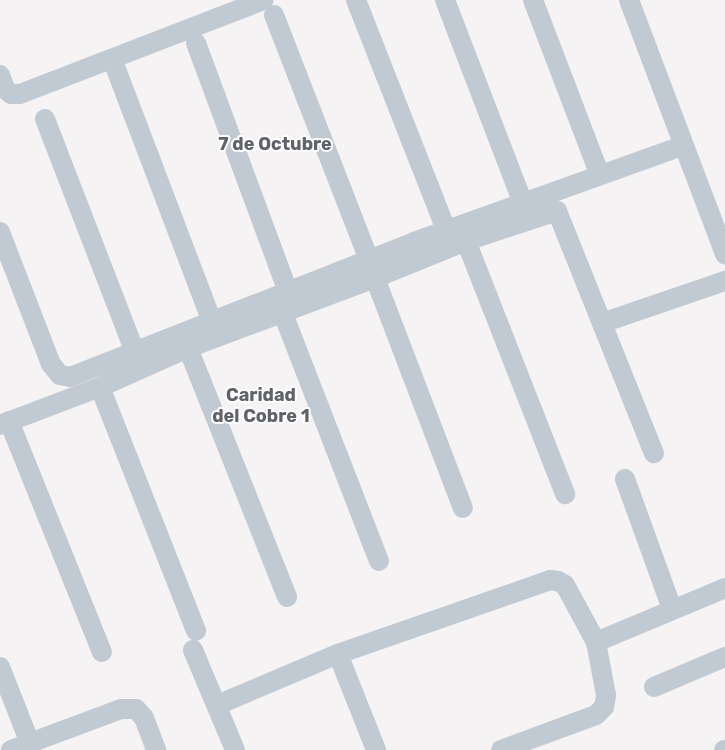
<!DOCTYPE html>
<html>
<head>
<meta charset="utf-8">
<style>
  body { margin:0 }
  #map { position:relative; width:725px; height:750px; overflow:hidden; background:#f5f3f3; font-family:Rubik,sans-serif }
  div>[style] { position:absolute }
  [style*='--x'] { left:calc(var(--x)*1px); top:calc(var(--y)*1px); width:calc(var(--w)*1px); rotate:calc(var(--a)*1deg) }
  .minor>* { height:20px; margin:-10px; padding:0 10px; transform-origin:10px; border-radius:10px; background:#c1cad2 }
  span { translate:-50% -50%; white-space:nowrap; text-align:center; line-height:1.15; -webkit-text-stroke:4px #fff; paint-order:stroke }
  .neighbourhood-label { font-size:18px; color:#5f6368; font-weight:700 }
</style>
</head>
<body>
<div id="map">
  <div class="minor">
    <i style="--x:356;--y:0;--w:247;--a:68.6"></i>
    <i style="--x:445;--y:0;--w:217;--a:69"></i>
    <i style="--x:533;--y:0;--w:187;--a:69.1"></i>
    <i style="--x:629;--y:0;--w:272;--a:69.3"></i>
    <i style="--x:274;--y:15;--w:263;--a:68.8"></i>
    <i style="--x:196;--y:43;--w:265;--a:69.7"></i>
    <i style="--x:116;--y:69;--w:271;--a:69.2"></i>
    <i style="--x:0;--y:75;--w:15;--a:70"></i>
    <i style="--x:5;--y:89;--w:8;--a:40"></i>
    <i style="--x:11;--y:94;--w:9;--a:0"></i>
    <i style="--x:20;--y:94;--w:261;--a:-21.1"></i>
    <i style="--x:45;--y:119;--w:250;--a:68.9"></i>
    <i style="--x:0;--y:232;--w:142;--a:68.9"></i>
    <i style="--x:51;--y:364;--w:14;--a:51"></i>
    <i style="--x:60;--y:375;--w:10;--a:11"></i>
    <i style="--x:70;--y:377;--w:370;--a:-21.4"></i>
    <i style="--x:414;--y:242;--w:285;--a:-19.7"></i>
    <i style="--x:466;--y:241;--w:272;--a:68.6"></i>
    <i style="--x:375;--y:278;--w:246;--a:69.1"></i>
    <i style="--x:282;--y:311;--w:268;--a:68.8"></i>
    <i style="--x:602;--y:323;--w:130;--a:-18.9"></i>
    <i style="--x:188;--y:348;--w:200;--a:-20.5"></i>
    <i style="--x:375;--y:278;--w:98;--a:-22.1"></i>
    <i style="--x:466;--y:241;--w:96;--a:-18.2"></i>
    <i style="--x:557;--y:211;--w:261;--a:68.2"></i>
    <i style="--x:100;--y:387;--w:262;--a:68.5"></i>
    <i style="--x:9;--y:421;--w:249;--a:68.1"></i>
    <i style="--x:0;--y:425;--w:107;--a:-20.8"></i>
    <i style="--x:100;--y:387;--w:96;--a:-23.9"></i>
    <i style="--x:188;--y:348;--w:268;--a:68.3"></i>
    <i style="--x:625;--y:479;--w:138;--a:70.1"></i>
    <i style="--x:596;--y:642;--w:140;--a:-22.7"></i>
    <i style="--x:193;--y:650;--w:108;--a:67.2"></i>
    <i style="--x:338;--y:654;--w:103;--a:68.4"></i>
    <i style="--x:0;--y:667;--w:82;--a:68.5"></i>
    <i style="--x:654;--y:687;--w:77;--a:-22.9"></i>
    <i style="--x:217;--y:705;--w:131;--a:-22.9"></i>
    <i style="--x:338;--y:654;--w:225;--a:-19.2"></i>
    <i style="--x:550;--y:580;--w:8;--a:7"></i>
    <i style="--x:558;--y:581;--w:8;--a:30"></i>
    <i style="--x:565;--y:585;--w:65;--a:61.5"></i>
    <i style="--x:596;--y:642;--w:54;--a:79.3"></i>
    <i style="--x:606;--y:695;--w:12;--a:99"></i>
    <i style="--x:604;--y:707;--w:11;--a:135"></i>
    <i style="--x:596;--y:715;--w:101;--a:159.8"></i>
    <i style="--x:11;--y:750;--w:117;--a:-20.4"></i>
    <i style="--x:121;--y:709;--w:15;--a:0"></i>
    <i style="--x:136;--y:709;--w:12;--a:48"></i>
    <i style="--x:144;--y:718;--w:34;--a:69"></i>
    <i style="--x:724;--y:750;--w:1;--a:0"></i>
  </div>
  <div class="neighbourhood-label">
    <span style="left:275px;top:144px">7 de Octubre</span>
    <span style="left:261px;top:406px">Caridad<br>del Cobre 1</span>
  </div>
</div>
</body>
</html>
